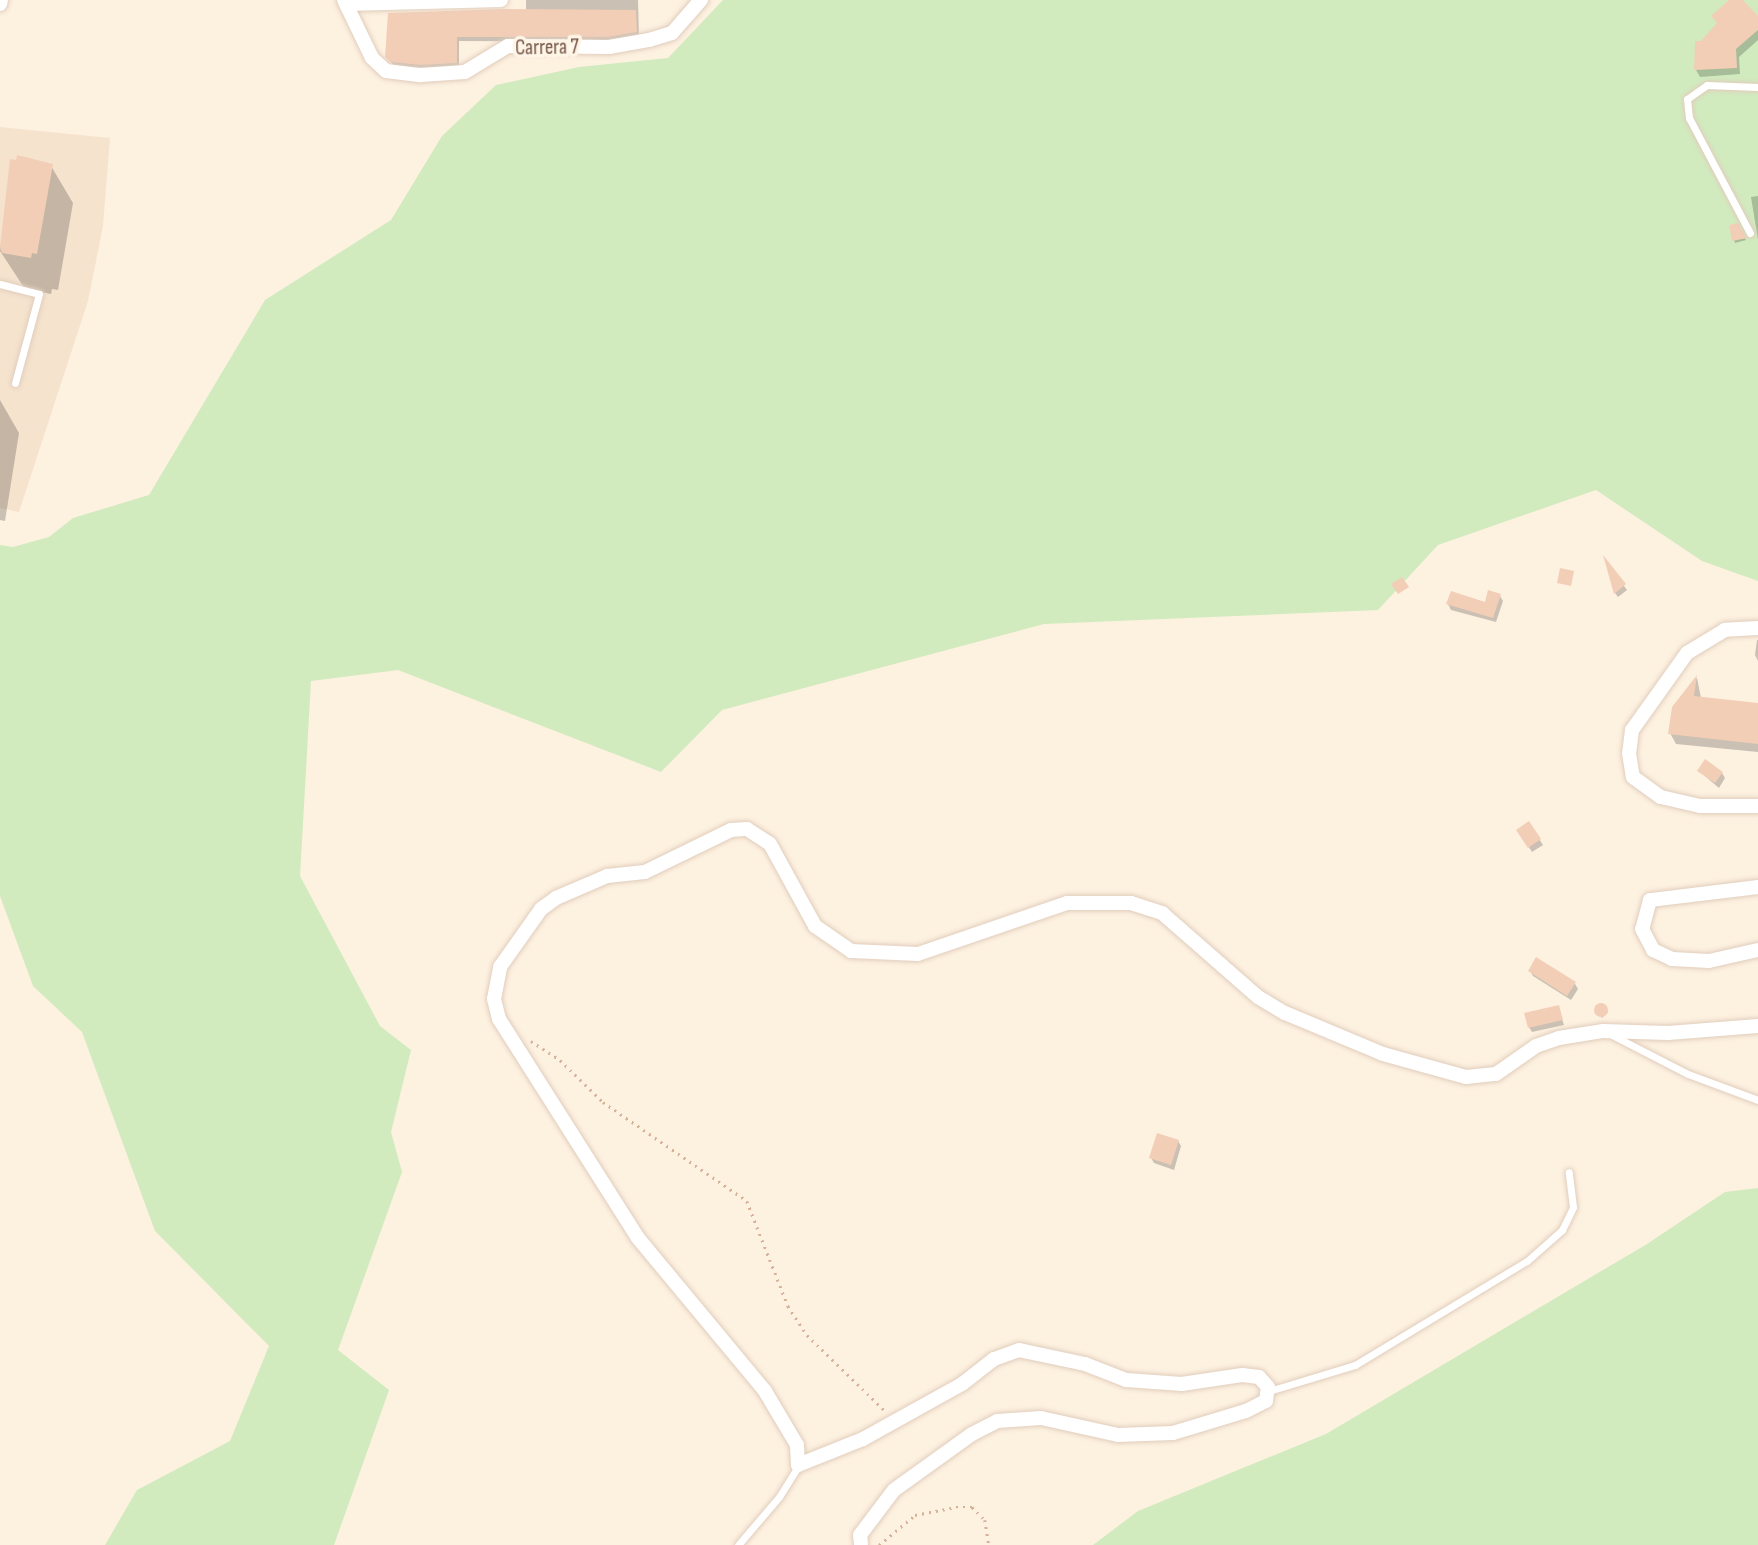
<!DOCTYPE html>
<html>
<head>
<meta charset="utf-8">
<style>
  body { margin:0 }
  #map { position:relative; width:1758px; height:1545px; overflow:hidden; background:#fdf1e0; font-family:"Sofia Sans Condensed",sans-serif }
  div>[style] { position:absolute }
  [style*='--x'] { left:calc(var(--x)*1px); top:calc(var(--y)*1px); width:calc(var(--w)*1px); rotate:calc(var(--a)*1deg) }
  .residential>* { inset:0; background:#f5e3ce }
  .green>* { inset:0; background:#d1ebbf }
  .shadow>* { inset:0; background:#0003 }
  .building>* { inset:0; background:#f3ceb7 }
  .round { border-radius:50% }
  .path>* { height:2.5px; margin-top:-1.25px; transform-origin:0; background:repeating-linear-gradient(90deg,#d8b19a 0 2px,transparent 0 7px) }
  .roads { filter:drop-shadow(0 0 2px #e1cdbc) drop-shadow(0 0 2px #e1cdbc) }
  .service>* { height:7px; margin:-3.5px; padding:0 3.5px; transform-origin:3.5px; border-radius:3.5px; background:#fff }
  .minor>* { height:14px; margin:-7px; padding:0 7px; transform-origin:7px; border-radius:7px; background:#fff }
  span { translate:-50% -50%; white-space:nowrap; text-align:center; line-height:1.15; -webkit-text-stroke:7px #fff5e7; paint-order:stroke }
  .street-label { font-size:21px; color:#745647 }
</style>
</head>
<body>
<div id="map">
  <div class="residential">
    <i style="clip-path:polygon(0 127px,110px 138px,103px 226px,88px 301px,19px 512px,0 508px)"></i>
  </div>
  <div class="green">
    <i style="clip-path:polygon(723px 0,1758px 0,1758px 581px,1702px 561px,1596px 490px,1438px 545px,1378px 610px,1044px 624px,722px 710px,661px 772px,398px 670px,311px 681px,300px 876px,380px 1026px,411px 1050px,391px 1132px,402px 1172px,338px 1350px,389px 1390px,334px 1545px,105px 1545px,137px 1490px,230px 1441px,269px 1346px,155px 1231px,82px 1032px,33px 986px,0 896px,0 545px,13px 547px,49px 537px,73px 518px,149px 495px,265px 300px,391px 220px,442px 136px,496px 85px,579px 67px,668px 58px)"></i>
    <i style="clip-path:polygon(1758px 1188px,1758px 1545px,1093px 1545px,1138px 1511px,1326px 1434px,1647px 1244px,1725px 1192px)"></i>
  </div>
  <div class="shadow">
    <i style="clip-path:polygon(526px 0,638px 0,639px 38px,612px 42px,459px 41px,459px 68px,395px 67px,387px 57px,526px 10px)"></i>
    <i style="clip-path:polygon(1758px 19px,1758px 40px,1739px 57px,1740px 74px,1700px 77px,1696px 70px)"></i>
    <i style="clip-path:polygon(12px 161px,51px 166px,73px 203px,58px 290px,52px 289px,51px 294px,25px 289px,0 251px)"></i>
    <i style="clip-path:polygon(1758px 196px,1758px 240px,1751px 197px)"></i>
    <i style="clip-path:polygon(1737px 225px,1746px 240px,1735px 243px,1731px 226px)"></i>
    <i style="clip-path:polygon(0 400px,19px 433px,5px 521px,0 520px)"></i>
    <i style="clip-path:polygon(1607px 563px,1627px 590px,1618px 597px,1615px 593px)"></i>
    <i style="clip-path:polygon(1500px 596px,1503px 601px,1496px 622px,1451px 610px,1448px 604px,1486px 604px)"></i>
    <i style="clip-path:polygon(1757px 640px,1758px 640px,1758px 661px,1755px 655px)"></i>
    <i style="clip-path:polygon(1697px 678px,1701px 698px,1758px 705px,1758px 752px,1676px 744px,1670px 733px,1674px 707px)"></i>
    <i style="clip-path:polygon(1699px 771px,1722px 773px,1725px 778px,1719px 788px)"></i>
    <i style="clip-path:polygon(1529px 823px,1543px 845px,1532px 852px,1518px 830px)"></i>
    <i style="clip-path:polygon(1537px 960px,1575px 984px,1578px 989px,1571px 1000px,1533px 976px,1530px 971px)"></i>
    <i style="clip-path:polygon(1601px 1005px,1608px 1012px,1602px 1018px,1596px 1009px)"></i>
    <i style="clip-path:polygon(1558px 1007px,1564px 1025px,1532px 1032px,1529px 1027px)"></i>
    <i style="clip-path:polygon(1178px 1141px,1181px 1146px,1174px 1170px,1154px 1163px,1151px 1158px)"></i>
  </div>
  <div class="building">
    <i style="clip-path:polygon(1729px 0,1743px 0,1758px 16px,1758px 30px,1736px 49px,1737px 68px,1694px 70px,1695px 41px,1701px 41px,1717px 23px,1711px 16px)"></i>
    <i style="clip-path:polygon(504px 9px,636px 10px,637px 32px,608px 37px,457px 37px,457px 63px,421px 65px,390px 62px,385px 57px,388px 13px)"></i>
    <i style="clip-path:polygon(17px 155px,53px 164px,37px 254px,32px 253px,31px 258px,2px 253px,0 247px,10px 159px,16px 160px)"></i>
    <i style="clip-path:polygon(1738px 223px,1747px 238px,1732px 241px,1729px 225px)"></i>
    <i style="clip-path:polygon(1603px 555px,1626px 584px,1614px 594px)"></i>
    <i style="clip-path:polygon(1560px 568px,1574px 571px,1571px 586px,1557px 583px)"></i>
    <i style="clip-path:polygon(1402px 577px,1409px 587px,1398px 594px,1391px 584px)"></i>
    <i style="clip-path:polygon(1488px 590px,1501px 594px,1493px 618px,1446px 604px,1451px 591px,1485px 602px)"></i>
    <i style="clip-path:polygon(1697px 675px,1694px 696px,1758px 703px,1758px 744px,1668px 734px,1672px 707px)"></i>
    <i style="clip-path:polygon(1705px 759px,1723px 772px,1715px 783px,1697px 771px)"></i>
    <i style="clip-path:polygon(1529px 821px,1541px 839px,1528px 848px,1516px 830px)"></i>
    <i style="clip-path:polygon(1536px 957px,1576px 982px,1567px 996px,1528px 971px)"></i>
    <i class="round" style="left:1594px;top:1003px;width:14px;height:14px"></i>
    <i style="clip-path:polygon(1559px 1005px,1563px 1020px,1528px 1028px,1524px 1013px)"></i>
    <i style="clip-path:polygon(1157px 1133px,1179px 1140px,1171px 1165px,1149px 1158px)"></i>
  </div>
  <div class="path">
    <i style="--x:531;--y:1041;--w:35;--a:33"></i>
    <i style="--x:560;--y:1060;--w:60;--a:44.3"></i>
    <i style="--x:603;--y:1102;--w:175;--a:34.5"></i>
    <i style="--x:747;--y:1201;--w:113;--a:68.7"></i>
    <i style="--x:788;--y:1306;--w:35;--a:57"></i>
    <i style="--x:807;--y:1335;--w:107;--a:44.2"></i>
    <i style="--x:879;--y:1545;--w:47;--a:-39.8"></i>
    <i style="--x:915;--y:1515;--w:42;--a:-11"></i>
    <i style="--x:956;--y:1507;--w:16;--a:0"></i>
    <i style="--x:972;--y:1507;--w:18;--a:45"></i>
    <i style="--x:985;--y:1520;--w:25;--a:81"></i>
  </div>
  <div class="roads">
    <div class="service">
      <i style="--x:1750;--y:233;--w:130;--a:-117.9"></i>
      <i style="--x:1689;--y:118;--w:19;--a:-96"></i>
      <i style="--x:1687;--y:99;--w:24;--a:-35"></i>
      <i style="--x:1707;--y:85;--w:51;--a:2.2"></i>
      <i style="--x:0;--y:284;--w:40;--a:14.4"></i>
      <i style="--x:39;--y:294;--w:92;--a:105.1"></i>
      <i style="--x:1612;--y:1035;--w:85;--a:27.2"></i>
      <i style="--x:1688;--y:1074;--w:75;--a:20.4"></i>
      <i style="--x:1269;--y:1391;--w:90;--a:-16.8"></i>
      <i style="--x:1355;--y:1365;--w:201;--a:-31.2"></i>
      <i style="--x:1527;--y:1261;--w:47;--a:-41.5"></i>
      <i style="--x:1562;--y:1230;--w:25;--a:-64"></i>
      <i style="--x:1573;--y:1207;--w:35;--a:-97"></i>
      <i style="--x:738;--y:1545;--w:63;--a:-49.5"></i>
      <i style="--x:779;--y:1497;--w:36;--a:-58"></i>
    </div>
    <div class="minor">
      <i style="--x:344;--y:0;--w:64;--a:64.2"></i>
      <i style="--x:372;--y:58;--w:19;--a:43"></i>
      <i style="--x:386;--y:71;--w:35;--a:7"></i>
      <i style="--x:421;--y:75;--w:44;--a:-3.9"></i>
      <i style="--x:465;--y:72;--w:50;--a:-31.2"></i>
      <i style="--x:508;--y:46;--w:101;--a:0.6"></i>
      <i style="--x:609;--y:47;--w:41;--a:-9.9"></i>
      <i style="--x:649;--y:40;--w:24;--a:-17"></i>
      <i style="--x:672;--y:33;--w:44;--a:-48.7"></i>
      <i style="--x:0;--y:4;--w:4;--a:-76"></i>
      <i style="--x:346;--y:4;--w:155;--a:-1.5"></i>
      <i style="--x:1758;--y:628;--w:33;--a:177"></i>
      <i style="--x:1725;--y:630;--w:44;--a:148.8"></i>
      <i style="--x:1687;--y:653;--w:95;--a:125.5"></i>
      <i style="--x:1632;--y:730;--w:23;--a:97"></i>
      <i style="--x:1629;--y:753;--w:24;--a:81"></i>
      <i style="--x:1633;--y:777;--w:34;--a:36"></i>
      <i style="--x:1661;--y:797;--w:40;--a:13"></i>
      <i style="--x:1700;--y:806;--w:58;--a:0"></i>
      <i style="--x:1758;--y:887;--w:109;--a:173.1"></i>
      <i style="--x:1650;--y:900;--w:30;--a:105"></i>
      <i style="--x:1642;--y:929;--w:24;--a:62"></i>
      <i style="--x:1653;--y:950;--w:21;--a:25"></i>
      <i style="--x:1672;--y:959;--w:37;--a:3"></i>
      <i style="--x:1709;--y:961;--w:50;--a:-12.7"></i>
      <i style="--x:861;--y:1544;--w:9;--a:-96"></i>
      <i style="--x:860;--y:1535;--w:56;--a:-52.9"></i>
      <i style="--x:894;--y:1490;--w:96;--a:-35.7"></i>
      <i style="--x:972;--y:1434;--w:28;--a:-27"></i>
      <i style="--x:997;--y:1421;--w:44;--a:-3.9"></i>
      <i style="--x:1041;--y:1418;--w:79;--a:12.4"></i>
      <i style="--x:1118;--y:1435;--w:55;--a:-2.1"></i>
      <i style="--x:1173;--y:1433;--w:76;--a:-16.8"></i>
      <i style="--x:1246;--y:1411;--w:22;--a:-27"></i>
      <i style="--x:1266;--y:1401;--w:14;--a:-82"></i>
      <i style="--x:1268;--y:1387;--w:13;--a:-132"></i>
      <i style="--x:1259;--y:1377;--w:17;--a:-173"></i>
      <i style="--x:1242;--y:1375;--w:61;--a:171.5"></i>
      <i style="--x:1182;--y:1384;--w:56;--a:-175.9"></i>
      <i style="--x:1126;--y:1380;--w:44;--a:-158.7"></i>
      <i style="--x:1085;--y:1364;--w:67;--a:-168"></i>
      <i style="--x:1019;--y:1350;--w:27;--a:160"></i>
      <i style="--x:994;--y:1359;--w:41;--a:142"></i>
      <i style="--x:962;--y:1384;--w:113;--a:150.9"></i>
      <i style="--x:863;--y:1439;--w:70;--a:158.2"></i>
      <i style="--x:798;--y:1465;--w:20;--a:-93"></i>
      <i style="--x:797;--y:1445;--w:63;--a:-120.7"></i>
      <i style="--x:765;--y:1391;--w:199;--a:-129.7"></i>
      <i style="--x:638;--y:1238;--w:259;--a:-122.4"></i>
      <i style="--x:499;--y:1019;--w:21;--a:-104"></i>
      <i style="--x:494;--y:999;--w:33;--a:-79"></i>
      <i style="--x:500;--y:967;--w:71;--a:-54.7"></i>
      <i style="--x:541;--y:909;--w:19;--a:-36"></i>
      <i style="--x:556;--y:898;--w:56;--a:-23.3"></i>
      <i style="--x:607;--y:876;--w:38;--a:-6"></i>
      <i style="--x:645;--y:872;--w:96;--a:-26"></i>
      <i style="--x:731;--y:830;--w:16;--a:-4"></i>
      <i style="--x:747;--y:829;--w:27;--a:33"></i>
      <i style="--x:770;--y:844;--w:94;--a:61.2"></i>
      <i style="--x:815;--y:926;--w:44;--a:34.8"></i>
      <i style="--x:851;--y:951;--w:67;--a:2.6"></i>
      <i style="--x:918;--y:954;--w:157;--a:-18.9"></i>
      <i style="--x:1067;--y:903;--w:64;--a:0"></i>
      <i style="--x:1131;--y:903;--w:33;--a:18"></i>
      <i style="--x:1162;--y:913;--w:128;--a:41.2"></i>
      <i style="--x:1258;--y:997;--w:31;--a:31"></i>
      <i style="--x:1285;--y:1013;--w:106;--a:22.7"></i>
      <i style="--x:1383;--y:1054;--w:86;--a:15.5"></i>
      <i style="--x:1466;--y:1077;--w:30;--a:-6"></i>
      <i style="--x:1496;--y:1074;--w:49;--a:-35"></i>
      <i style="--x:1536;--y:1046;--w:24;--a:-19"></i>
      <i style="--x:1559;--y:1038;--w:45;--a:-9"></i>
      <i style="--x:1603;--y:1031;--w:65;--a:1.8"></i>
      <i style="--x:1668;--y:1033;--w:90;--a:-4.4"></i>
    </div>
  </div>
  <div class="street-label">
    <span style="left:547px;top:48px;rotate:-1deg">Carrera 7</span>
  </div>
</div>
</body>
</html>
